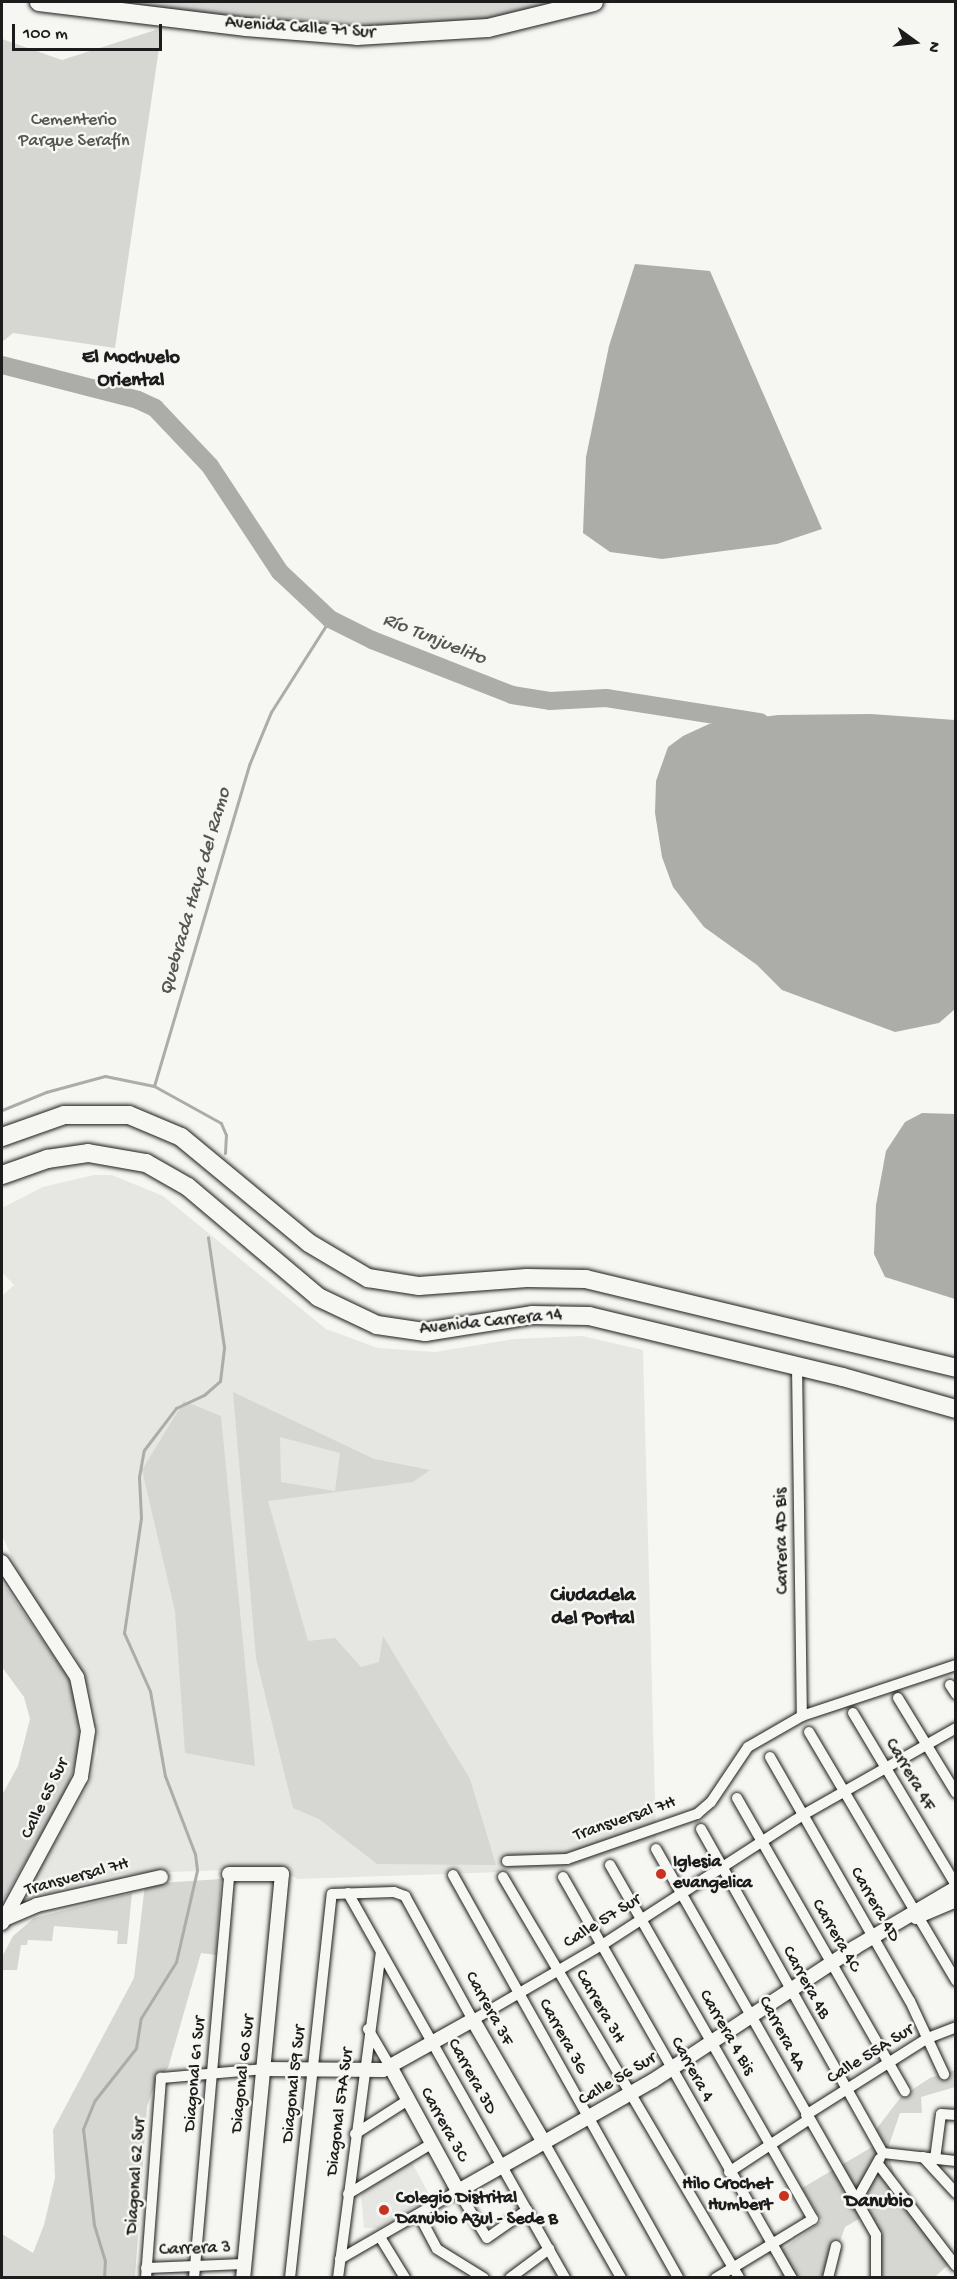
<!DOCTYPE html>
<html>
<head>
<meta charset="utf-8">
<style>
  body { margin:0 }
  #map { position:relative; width:957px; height:2279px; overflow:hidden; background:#f6f6f2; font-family:"Gochi Hand",sans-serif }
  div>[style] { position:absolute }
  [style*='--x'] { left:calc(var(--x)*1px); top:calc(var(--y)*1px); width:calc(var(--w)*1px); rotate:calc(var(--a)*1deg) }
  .built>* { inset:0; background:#e6e6e2 }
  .green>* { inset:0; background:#d6d6d2 }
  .water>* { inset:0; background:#acaca9 }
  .stream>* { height:3px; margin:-1.5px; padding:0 1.5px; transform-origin:1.5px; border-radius:1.5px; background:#acaca9 }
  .river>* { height:18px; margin:-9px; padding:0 9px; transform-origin:9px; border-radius:9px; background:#acaca9 }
  .roads { filter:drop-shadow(0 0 2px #1c1c1c) drop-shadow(0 0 2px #1c1c1c) }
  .minor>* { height:10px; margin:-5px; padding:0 5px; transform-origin:5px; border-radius:5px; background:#f6f6f2 }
  .tertiary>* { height:14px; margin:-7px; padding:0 7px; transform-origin:7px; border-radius:7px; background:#f6f6f2 }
  .primary>* { height:18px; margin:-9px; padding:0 9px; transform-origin:9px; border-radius:9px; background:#f6f6f2 }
  .trunk>* { height:18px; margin:-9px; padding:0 9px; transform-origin:9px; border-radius:9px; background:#f6f6f2 }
  .dots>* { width:16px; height:16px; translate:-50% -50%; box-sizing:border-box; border:3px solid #f6f6f2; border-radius:50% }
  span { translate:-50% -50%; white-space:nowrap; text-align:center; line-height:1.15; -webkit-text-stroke:5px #f6f6f2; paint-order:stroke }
  .street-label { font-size:18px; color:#1c1c1c }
  .park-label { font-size:18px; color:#545453 }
  .poi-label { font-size:18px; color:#1c1c1c; font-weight:700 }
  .left { translate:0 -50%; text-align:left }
  .right { translate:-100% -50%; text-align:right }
  .neighbourhood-label { font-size:20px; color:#1c1c1c; font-weight:700 }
  .water-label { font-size:20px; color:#565654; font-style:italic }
  .frame { position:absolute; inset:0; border:3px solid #1c1c1c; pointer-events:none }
  .north { position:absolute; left:885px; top:12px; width:60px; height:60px; -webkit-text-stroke:4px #f6f6f2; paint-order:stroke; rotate:105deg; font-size:16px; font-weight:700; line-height:24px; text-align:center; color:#1c1c1c }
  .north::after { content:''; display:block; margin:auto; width:21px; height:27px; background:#1c1c1c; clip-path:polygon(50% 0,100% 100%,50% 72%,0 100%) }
  .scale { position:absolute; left:12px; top:24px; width:150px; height:27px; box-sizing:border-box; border:3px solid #1c1c1c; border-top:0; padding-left:8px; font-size:18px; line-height:21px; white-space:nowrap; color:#1c1c1c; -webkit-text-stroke:4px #f6f6f2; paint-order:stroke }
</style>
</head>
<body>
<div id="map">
  <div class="built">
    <i style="clip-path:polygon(94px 1175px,112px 1175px,163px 1196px,326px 1329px,378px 1348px,435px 1352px,514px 1339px,582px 1336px,643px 1350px,656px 1839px,563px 1870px,298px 1879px,276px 1868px,120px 1874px,46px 1894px,29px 1888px,90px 1782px,98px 1752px,98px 1728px,92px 1696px,75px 1656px,26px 1590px,2px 1535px,2px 1296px,14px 1285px,2px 1272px,2px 1208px,43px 1187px)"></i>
    <i style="clip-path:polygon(411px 2161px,430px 2196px,378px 2228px,364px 2228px,361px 2194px)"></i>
  </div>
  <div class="green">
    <i style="clip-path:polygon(107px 2px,577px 2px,503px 18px,355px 30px,294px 26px)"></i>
    <i style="clip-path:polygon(162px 28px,115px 348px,13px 333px,2px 342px,2px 39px,62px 60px)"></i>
    <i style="clip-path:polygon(evenodd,233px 1392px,374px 1459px,430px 1470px,413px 1482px,268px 1501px,308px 1641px,335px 1638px,361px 1667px,379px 1662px,383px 1636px,470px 1779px,496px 1865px,377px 1864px,319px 1819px,293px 1808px,256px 1658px,233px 1392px,280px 1437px,340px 1453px,335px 1491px,281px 1482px,280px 1437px)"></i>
    <i style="clip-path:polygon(184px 1401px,221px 1416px,255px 1766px,185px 1753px,175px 1611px,142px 1470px)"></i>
    <i style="clip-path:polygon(2px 1582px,68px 1677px,76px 1700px,80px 1746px,67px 1790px,2px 1902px,2px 1795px,18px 1766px,30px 1719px,24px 1697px,2px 1667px)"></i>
    <i style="clip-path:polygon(221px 1879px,216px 1955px,201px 1953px,168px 2068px,158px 2077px,147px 2106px,135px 2277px,2px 2278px,2px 2234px,33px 2253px,44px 2225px,55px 2178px,53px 2130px,134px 1978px,145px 1884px)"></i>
    <i style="clip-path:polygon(132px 1893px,127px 1944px,117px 1944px,118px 1931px,54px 1926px,52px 1941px,28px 1940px,27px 1945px,21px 1945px,17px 1970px,2px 1970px,2px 1957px,13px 1936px,34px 1918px)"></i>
    <i style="clip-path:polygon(955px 2070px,955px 2087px,921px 2097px,922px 2113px,900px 2113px,887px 2151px,905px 2206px,951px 2262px,935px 2277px,881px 2277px,879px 2232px,864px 2216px,845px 2227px,828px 2277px,776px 2278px,789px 2268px,780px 2251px,822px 2221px,802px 2188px,879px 2143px,874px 2132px,901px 2097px,930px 2078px)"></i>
  </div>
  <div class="water">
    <i style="clip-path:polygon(635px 264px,710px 271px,822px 529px,777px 544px,662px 559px,610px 552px,583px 533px,586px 457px,609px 346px)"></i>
    <i style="clip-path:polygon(871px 714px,955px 720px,955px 1009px,939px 1023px,895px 1032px,782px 990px,757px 965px,704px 927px,673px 887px,662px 857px,655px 813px,656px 781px,668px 747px,683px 736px,709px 724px,778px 715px)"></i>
    <i style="clip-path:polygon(922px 1113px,955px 1114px,955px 1299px,885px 1277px,874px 1254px,876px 1205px,886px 1151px,905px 1122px)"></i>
  </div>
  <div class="stream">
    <i style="--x:2;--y:1110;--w:48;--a:-22.2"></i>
    <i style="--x:46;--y:1092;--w:61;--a:-15.2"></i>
    <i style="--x:105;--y:1076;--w:50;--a:11.5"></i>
    <i style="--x:225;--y:1153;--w:18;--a:-87"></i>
    <i style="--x:226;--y:1135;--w:13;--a:-113"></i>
    <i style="--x:221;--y:1123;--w:77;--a:-151.1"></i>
    <i style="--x:154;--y:1086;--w:335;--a:-73.5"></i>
    <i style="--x:249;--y:765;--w:57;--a:-67.5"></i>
    <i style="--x:271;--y:712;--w:110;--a:-57.6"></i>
    <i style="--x:104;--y:2278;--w:17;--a:-87"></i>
    <i style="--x:105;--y:2261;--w:38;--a:-107"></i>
    <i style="--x:94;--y:2225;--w:97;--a:-96.5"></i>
    <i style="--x:83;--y:2129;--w:31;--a:-68"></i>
    <i style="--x:95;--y:2100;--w:66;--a:-51.7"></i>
    <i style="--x:136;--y:2048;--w:30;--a:-81"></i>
    <i style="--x:141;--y:2018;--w:66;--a:-58"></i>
    <i style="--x:176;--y:1962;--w:94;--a:-77.1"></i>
    <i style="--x:197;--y:1870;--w:16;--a:-97"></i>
    <i style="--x:195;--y:1854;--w:84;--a:-111"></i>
    <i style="--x:165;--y:1776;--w:86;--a:-100"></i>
    <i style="--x:150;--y:1691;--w:64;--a:-114.1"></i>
    <i style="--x:124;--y:1633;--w:116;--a:-81.6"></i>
    <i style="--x:141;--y:1518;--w:41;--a:-92.8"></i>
    <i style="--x:139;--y:1477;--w:27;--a:-80"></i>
    <i style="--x:144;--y:1450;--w:53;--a:-52.7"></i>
    <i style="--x:176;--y:1408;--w:31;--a:-25"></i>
    <i style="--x:204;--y:1395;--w:21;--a:-41"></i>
    <i style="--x:220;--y:1381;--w:34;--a:-83"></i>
    <i style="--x:224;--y:1347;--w:111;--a:-98.3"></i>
  </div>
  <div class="river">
    <i style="--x:2;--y:365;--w:140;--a:14.4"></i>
    <i style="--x:138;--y:400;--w:19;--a:25"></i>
    <i style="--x:155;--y:408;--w:80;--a:46.5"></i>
    <i style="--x:210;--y:466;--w:127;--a:56.6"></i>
    <i style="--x:280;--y:572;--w:69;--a:43.2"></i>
    <i style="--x:330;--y:619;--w:47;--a:26.6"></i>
    <i style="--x:372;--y:640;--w:150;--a:21.4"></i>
    <i style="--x:512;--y:695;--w:38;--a:9"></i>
    <i style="--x:550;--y:701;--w:56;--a:-3.1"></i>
    <i style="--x:606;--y:698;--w:156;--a:8.9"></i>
  </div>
  <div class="roads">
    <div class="minor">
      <i style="--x:797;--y:1366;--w:350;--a:89.2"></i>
      <i style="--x:950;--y:1685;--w:11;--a:56"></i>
      <i style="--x:898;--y:1698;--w:111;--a:58.6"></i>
      <i style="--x:853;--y:1713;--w:200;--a:59.1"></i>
      <i style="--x:809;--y:1732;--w:289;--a:59.4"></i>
      <i style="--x:770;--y:1757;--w:281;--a:60.2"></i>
      <i style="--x:910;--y:2001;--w:81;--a:65"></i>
      <i style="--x:737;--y:1798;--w:338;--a:60.2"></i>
      <i style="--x:701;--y:1829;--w:372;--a:60.7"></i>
      <i style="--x:656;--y:1849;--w:444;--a:60.3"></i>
      <i style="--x:876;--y:2235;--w:43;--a:90"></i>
      <i style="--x:507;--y:1861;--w:60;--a:-1.9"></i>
      <i style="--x:567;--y:1859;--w:138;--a:-19.1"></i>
      <i style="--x:697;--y:1814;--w:18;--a:-41"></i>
      <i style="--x:711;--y:1802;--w:66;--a:-56.1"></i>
      <i style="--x:748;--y:1747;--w:62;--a:-29.9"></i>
      <i style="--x:802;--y:1716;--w:162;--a:-18.3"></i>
      <i style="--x:610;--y:1865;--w:408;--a:60.2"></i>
      <i style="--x:813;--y:2219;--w:114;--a:148.7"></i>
      <i style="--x:453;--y:1875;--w:462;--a:60.8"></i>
      <i style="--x:503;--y:1877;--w:465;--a:59.5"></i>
      <i style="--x:563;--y:1877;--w:462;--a:60.3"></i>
      <i style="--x:348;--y:1893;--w:442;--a:60.6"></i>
      <i style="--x:368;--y:2029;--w:45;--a:59.5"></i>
      <i style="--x:806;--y:2115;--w:144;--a:-32.3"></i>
      <i style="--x:928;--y:2038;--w:30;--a:-21"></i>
      <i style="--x:355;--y:2134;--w:63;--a:-32.7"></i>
      <i style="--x:545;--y:2144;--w:154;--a:60.4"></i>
      <i style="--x:883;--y:2153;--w:73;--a:6.3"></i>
      <i style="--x:923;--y:2157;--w:49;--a:47.5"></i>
      <i style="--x:935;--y:2159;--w:45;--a:-82.4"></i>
      <i style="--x:941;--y:2114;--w:15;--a:4"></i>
      <i style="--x:878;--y:2164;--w:128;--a:52.6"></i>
      <i style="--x:729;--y:2172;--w:95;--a:-33.4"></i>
      <i style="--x:348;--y:2194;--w:99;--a:-31"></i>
      <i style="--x:855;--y:2203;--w:51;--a:-60.9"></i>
      <i style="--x:419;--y:2215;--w:38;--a:62"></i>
      <i style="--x:437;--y:2249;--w:55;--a:31.7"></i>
      <i style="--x:380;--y:2237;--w:48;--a:58.6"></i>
      <i style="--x:340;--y:2259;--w:136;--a:-30"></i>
      <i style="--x:458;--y:2191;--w:55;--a:58.3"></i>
      <i style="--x:487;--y:2238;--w:49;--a:-35"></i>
      <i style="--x:146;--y:2268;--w:98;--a:-2.3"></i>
      <i style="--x:146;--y:2278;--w:201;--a:-85.7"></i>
      <i style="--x:161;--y:2078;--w:102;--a:-5"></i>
      <i style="--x:194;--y:2278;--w:406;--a:-85"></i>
      <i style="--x:290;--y:2278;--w:386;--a:-83.8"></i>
      <i style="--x:332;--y:1894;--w:62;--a:-1.8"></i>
      <i style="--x:394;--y:1892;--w:12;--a:20"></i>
      <i style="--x:405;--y:1896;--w:141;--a:61.3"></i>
      <i style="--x:473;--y:2020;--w:149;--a:-30.2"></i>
      <i style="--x:602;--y:1945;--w:239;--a:-32.9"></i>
      <i style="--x:803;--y:1815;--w:176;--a:-29.6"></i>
      <i style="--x:338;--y:2278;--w:329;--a:-82.5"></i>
      <i style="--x:510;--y:2278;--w:49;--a:-36.6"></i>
      <i style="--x:828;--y:2278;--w:33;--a:-76"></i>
    </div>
    <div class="tertiary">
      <i style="--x:2;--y:1562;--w:137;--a:56.9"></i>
      <i style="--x:77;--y:1677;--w:55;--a:78.5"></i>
      <i style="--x:88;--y:1731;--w:47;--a:98.7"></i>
      <i style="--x:81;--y:1777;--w:166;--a:118.4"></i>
      <i style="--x:229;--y:1874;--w:53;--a:0"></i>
      <i style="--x:282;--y:1874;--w:406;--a:95.5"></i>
      <i style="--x:916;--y:1917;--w:43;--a:-23"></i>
      <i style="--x:2;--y:1920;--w:38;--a:-23"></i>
      <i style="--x:37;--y:1905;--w:127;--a:-12.7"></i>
      <i style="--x:391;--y:2068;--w:140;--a:61.4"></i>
      <i style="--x:458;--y:2191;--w:225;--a:-29.5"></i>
      <i style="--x:654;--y:2080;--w:240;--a:-33.4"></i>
      <i style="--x:854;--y:1948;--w:118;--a:-30.5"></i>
      <i style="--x:263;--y:2069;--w:120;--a:0.5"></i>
      <i style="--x:383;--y:2070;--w:103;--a:-29.1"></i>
      <i style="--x:473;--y:2020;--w:143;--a:59.9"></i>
    </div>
    <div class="primary">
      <i style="--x:2;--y:1137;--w:66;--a:-19.5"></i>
      <i style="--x:64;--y:1115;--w:65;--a:0"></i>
      <i style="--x:129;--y:1115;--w:56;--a:22.9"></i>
      <i style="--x:181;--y:1137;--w:166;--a:39.6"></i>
      <i style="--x:309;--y:1243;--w:69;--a:30.7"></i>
      <i style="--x:368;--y:1278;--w:52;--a:8.9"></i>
      <i style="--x:419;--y:1286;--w:108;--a:-4.2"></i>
      <i style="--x:527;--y:1278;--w:59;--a:1"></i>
      <i style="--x:586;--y:1279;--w:381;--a:13.5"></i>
      <i style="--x:2;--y:1175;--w:48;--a:-19.6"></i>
      <i style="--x:47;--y:1159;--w:41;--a:-8.3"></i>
      <i style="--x:88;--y:1153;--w:59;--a:9.8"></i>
      <i style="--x:146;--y:1163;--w:48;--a:29.7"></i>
      <i style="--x:188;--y:1187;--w:170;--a:40.2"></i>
      <i style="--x:318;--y:1297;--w:65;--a:25.4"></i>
      <i style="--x:377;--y:1325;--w:49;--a:8.3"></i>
      <i style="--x:425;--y:1332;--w:108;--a:-9"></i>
      <i style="--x:532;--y:1315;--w:57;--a:1"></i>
      <i style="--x:589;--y:1316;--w:261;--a:13.5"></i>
      <i style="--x:843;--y:1377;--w:117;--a:15.8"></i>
    </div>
    <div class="trunk">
      <i style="--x:39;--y:2;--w:209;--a:6.9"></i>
      <i style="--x:246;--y:27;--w:111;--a:4.6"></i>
      <i style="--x:357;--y:36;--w:131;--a:-3.5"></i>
      <i style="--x:488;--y:28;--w:109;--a:-13.8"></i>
    </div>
  </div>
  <div class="dots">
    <i style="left:661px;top:1874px;background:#c8321e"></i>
    <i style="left:784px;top:2196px;background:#c8321e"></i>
    <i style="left:384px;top:2210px;background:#c8321e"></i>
  </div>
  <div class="street-label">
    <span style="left:300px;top:29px;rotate:4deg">Avenida Calle 71 Sur</span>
    <span style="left:491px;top:1323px;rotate:-6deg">Avenida Carrera 14</span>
    <span style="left:783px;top:1541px;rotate:-91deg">Carrera 4D Bis</span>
    <span style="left:909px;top:1775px;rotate:59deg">Carrera 4F</span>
    <span style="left:46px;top:1799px;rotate:-64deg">Calle 65 Sur</span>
    <span style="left:625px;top:1820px;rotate:-19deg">Transversal 7H</span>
    <span style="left:77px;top:1878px;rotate:-15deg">Transversal 7H</span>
    <span style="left:874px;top:1905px;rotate:60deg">Carrera 4D</span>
    <span style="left:603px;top:1922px;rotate:-32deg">Calle 57 Sur</span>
    <span style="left:835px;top:1936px;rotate:60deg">Carrera 4C</span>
    <span style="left:805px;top:1983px;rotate:61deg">Carrera 4B</span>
    <span style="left:599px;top:2007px;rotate:60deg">Carrera 3H</span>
    <span style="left:488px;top:2009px;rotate:61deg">Carrera 3F</span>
    <span style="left:726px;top:2033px;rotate:60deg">Carrera 4 Bis</span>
    <span style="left:781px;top:2034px;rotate:62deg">Carrera 4A</span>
    <span style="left:562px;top:2037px;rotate:61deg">Carrera 3G</span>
    <span style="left:871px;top:2055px;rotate:-32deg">Calle 55A Sur</span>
    <span style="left:691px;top:2070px;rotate:61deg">Carrera 4</span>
    <span style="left:196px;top:2074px;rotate:-85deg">Diagonal 61 Sur</span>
    <span style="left:244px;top:2074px;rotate:-84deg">Diagonal 60 Sur</span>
    <span style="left:471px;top:2077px;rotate:61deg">Carrera 3D</span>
    <span style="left:618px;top:2080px;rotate:-31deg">Calle 56 Sur</span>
    <span style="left:295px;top:2084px;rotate:-84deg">Diagonal 59 Sur</span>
    <span style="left:341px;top:2112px;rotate:-83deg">Diagonal 57A Sur</span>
    <span style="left:443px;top:2125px;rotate:61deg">Carrera 3C</span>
    <span style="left:137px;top:2176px;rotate:-86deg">Diagonal 62 Sur</span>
    <span style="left:195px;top:2250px;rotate:-2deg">Carrera 3</span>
  </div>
  <div class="park-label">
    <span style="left:74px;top:132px">Cementerio<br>Parque Serafín</span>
  </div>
  <div class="poi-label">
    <span class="left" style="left:673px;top:1874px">Iglesia<br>evangelica</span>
    <span class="right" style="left:772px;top:2196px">Hilo Crochet<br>Humbert</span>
    <span class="left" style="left:396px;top:2210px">Colegio Distrital<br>Danubio Azul - Sede B</span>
  </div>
  <div class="neighbourhood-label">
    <span style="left:131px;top:370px">El Mochuelo<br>Oriental</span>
    <span style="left:593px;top:1608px">Ciudadela<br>del Portal</span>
    <span style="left:879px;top:2202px">Danubio</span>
  </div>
  <div class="water-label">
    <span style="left:434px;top:640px;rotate:22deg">Río Tunjuelito</span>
    <span style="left:196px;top:892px;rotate:-74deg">Quebrada Haya del Ramo</span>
  </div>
  <div class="frame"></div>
  <div class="north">N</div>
  <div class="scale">100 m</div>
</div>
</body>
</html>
